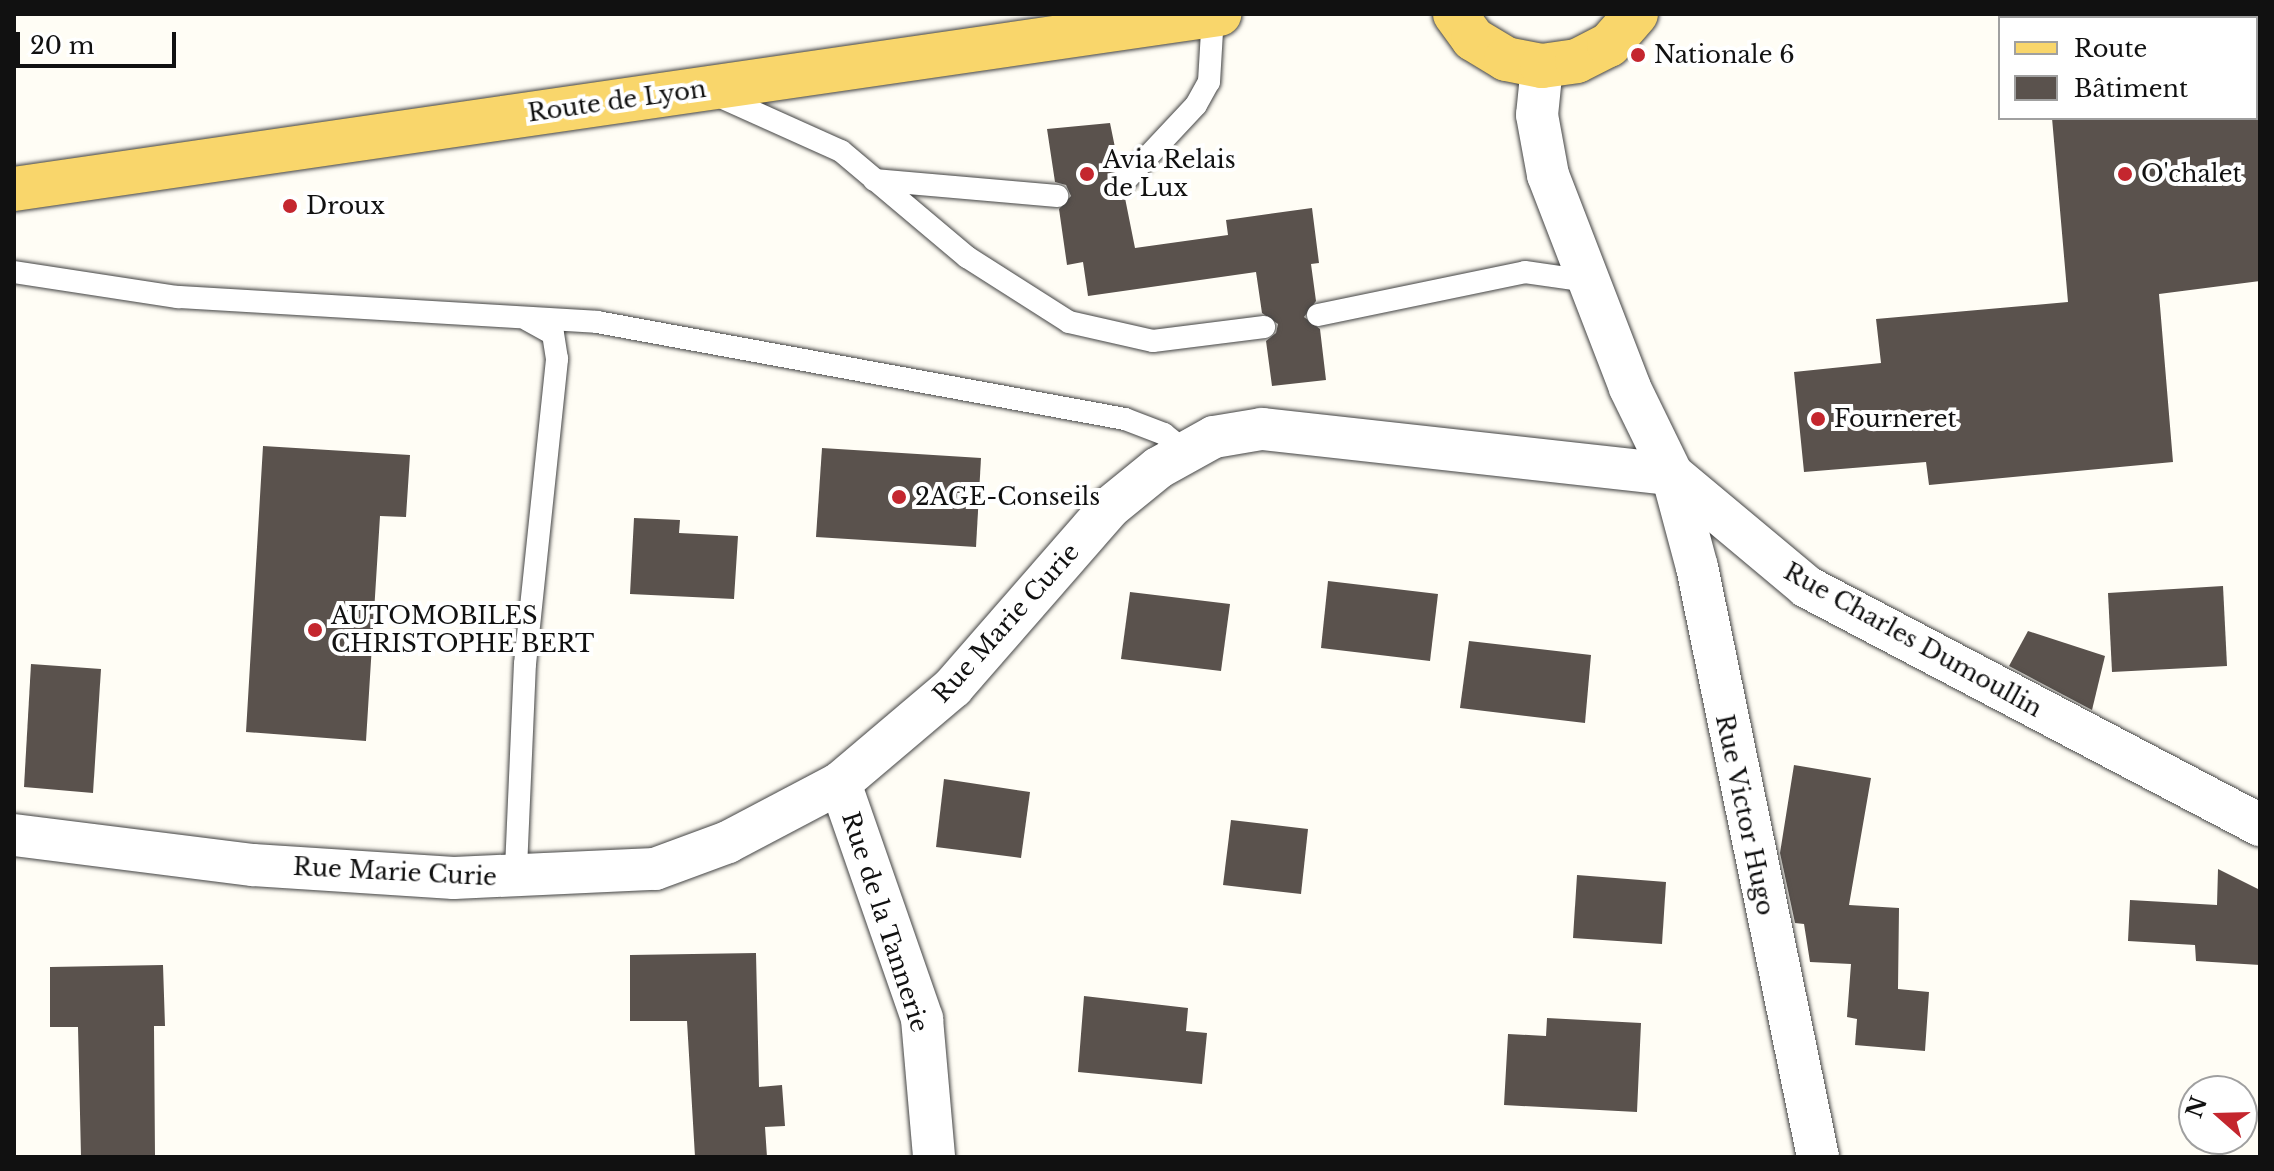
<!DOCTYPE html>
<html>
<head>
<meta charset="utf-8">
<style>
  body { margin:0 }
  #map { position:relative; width:2274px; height:1171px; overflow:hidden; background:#fffdf5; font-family:"Libre Baskerville",serif }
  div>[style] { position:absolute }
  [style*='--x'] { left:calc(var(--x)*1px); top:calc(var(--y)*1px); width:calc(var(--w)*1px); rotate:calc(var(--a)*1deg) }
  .building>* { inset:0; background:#5a524d }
  .roads { filter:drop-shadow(0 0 2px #444) drop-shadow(0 0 2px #444) }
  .service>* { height:22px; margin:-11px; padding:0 11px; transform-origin:11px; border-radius:11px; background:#fff }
  .minor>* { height:42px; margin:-21px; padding:0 21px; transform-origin:21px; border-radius:21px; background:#fff }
  .primary>* { height:44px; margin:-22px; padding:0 22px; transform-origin:22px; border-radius:22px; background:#f9d66b }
  .dots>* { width:22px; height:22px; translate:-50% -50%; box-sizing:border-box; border:4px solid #fff; border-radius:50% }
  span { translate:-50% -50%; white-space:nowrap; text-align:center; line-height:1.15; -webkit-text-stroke:8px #fff; paint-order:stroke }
  .poi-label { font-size:24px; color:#111 }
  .left { translate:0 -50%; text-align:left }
  .street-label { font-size:24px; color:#111 }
  .frame { position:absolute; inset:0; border:16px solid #111; pointer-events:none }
  .legend { position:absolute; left:1998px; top:16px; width:260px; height:104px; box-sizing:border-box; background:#fff; border:2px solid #a0a0a0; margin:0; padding:10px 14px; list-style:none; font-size:24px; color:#111 }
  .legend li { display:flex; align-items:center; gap:16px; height:40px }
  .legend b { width:40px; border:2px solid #a0a0a0 }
  .north { position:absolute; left:2178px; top:1075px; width:80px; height:80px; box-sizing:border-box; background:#fff; border:2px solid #a0a0a0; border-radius:50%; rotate:290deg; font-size:22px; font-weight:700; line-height:32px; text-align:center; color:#111 }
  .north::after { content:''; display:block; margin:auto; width:28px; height:36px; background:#c4262e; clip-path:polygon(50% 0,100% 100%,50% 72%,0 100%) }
  .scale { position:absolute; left:16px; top:32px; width:160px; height:36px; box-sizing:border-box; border:4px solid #111; border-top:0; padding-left:10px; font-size:24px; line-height:28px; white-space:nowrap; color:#111; -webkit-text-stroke:6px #fff; paint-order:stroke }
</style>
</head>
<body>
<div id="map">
  <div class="building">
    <i style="clip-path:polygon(2052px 118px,2260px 118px,2260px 281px,2159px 294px,2173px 462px,1929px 485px,1926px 462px,1804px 472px,1794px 372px,1881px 363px,1876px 319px,2068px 302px)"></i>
    <i style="clip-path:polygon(1110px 123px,1119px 167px,1108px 187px,1125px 198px,1135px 248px,1228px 235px,1226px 220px,1312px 208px,1319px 263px,1311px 264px,1316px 301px,1304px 317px,1320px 329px,1326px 380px,1272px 386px,1266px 341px,1276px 333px,1278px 324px,1262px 313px,1256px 272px,1088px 296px,1083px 262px,1067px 265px,1059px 209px,1071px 196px,1066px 185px,1055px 182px,1047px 129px)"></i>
    <i style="clip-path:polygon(263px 446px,410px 455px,406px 517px,380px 516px,366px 741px,246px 732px)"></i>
    <i style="clip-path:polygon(822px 448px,981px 458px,976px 547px,816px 537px)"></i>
    <i style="clip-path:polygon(634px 518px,680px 520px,679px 533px,738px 536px,734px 599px,630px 594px)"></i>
    <i style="clip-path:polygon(1328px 581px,1438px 594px,1430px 661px,1321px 648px)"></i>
    <i style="clip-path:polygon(2223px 586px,2227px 666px,2112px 672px,2108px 593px)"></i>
    <i style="clip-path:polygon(1130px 592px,1230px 604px,1221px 671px,1121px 659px)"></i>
    <i style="clip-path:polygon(2028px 631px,2105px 656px,2092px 710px,2009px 666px)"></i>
    <i style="clip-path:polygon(1469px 641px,1591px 655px,1585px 723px,1460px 708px)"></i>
    <i style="clip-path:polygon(31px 664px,101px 669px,93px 793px,24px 787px)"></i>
    <i style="clip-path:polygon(1794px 765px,1871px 778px,1849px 905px,1899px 908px,1898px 989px,1929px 992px,1925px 1051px,1855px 1045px,1857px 1019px,1847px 1017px,1851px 964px,1810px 962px,1804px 924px,1795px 923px,1780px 853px)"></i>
    <i style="clip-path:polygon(944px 779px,1030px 792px,1021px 858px,936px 847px)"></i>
    <i style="clip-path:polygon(1231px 820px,1308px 829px,1301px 894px,1223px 885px)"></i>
    <i style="clip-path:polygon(2218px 869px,2260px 890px,2260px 965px,2196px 961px,2195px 945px,2128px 941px,2130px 900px,2217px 905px)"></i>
    <i style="clip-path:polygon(1577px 875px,1666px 882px,1662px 944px,1573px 938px)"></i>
    <i style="clip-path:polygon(756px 953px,759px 1087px,782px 1085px,785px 1126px,765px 1127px,767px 1157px,695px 1157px,687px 1021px,630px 1021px,630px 955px)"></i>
    <i style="clip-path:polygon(163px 965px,165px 1026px,154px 1026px,155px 1157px,81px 1157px,78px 1027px,50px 1027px,50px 967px)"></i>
    <i style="clip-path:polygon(1084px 996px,1188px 1008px,1186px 1031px,1207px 1033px,1202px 1084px,1078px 1072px)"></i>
    <i style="clip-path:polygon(1547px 1018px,1641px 1023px,1637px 1112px,1504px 1105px,1508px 1034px,1546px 1036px)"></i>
  </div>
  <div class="roads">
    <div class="service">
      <i style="--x:714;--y:94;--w:139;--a:24.2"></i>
      <i style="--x:841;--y:151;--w:165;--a:40.1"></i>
      <i style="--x:967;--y:257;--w:121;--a:32.5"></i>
      <i style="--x:1069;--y:322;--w:86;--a:12.7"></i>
      <i style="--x:1153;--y:341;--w:112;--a:-7.2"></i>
      <i style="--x:874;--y:180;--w:184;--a:5"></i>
      <i style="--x:1122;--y:184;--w:108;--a:-46.9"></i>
      <i style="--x:1196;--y:105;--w:26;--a:-61"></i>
      <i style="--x:1209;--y:82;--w:67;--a:-86.6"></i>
      <i style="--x:14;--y:272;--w:166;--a:8.7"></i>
      <i style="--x:178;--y:297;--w:420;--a:3.4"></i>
      <i style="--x:597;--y:322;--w:537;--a:10.41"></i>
      <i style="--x:1125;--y:419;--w:42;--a:21"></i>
      <i style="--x:1164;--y:434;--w:28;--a:39"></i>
      <i style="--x:1318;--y:315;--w:211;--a:-11.7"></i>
      <i style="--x:1525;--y:272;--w:64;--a:8.1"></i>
      <i style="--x:510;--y:877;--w:10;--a:-53"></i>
      <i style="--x:516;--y:869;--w:205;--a:-87.5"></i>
      <i style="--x:525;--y:664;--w:307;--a:-84"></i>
      <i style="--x:557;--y:359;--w:25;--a:-99"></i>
      <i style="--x:553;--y:334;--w:29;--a:-151"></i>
    </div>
    <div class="minor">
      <i style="--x:1542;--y:66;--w:49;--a:95.8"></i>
      <i style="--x:1537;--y:115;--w:61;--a:79.6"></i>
      <i style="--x:1548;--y:175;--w:228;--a:68.9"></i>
      <i style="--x:1630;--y:388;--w:96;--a:64"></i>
      <i style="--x:1672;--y:474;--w:176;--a:39.9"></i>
      <i style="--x:1807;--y:587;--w:512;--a:27.72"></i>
      <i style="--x:1672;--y:474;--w:96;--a:75"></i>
      <i style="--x:1697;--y:567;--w:602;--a:78.41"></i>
      <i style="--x:840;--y:783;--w:250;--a:70.8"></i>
      <i style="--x:922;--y:1019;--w:139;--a:85"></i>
      <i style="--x:14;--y:835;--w:241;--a:7.2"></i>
      <i style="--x:253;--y:865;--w:201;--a:3.7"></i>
      <i style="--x:454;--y:878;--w:201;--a:-2.6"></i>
      <i style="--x:655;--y:869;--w:78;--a:-20.3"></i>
      <i style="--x:728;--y:842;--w:127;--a:-27.8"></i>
      <i style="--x:840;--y:783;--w:148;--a:-40.3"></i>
      <i style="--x:953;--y:687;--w:237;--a:-48.9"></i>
      <i style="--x:1109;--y:508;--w:63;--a:-39.2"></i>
      <i style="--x:1158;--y:468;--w:64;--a:-29"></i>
      <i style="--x:1214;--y:437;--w:49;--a:-9.5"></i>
      <i style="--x:1262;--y:429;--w:412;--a:6.3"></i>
    </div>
    <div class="primary">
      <i style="--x:1455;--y:14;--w:31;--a:54"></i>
      <i style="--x:1473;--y:39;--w:39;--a:31"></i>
      <i style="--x:1506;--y:59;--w:37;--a:11"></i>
      <i style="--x:1542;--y:66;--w:35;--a:-8"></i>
      <i style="--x:1577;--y:61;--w:36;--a:-27"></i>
      <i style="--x:1609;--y:45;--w:41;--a:-48.9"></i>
      <i style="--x:14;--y:189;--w:1218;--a:-8.26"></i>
    </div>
  </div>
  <div class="dots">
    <i style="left:1638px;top:55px;background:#c4262e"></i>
    <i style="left:1087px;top:174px;background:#c4262e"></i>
    <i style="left:2125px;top:174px;background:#c4262e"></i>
    <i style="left:290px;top:206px;background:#c4262e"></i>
    <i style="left:1818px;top:419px;background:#c4262e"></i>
    <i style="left:899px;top:497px;background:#c4262e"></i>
    <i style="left:315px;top:630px;background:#c4262e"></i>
  </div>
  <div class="poi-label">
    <span class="left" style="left:1654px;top:55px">Nationale 6</span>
    <span class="left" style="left:1103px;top:174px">Avia Relais<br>de Lux</span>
    <span class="left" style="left:2141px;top:174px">O'chalet</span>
    <span class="left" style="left:306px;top:206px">Droux</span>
    <span class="left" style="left:1834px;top:419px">Fourneret</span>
    <span class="left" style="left:915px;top:497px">2AGE-Conseils</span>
    <span class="left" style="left:331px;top:630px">AUTOMOBILES<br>CHRISTOPHE BERT</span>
  </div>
  <div class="street-label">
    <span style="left:617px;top:101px;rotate:-8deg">Route de Lyon</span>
    <span style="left:1006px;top:623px;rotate:-48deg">Rue Marie Curie</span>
    <span style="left:1913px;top:640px;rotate:29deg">Rue Charles Dumoullin</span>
    <span style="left:1745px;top:815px;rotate:78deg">Rue Victor Hugo</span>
    <span style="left:395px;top:872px;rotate:3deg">Rue Marie Curie</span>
    <span style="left:885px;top:922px;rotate:72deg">Rue de la Tannerie</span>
  </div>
  <div class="frame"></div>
  <ul class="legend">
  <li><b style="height:10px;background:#f9d66b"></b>Route</li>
  <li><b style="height:22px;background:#5a524d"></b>Bâtiment</li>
  </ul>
  <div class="north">N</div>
  <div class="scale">20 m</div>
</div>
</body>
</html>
